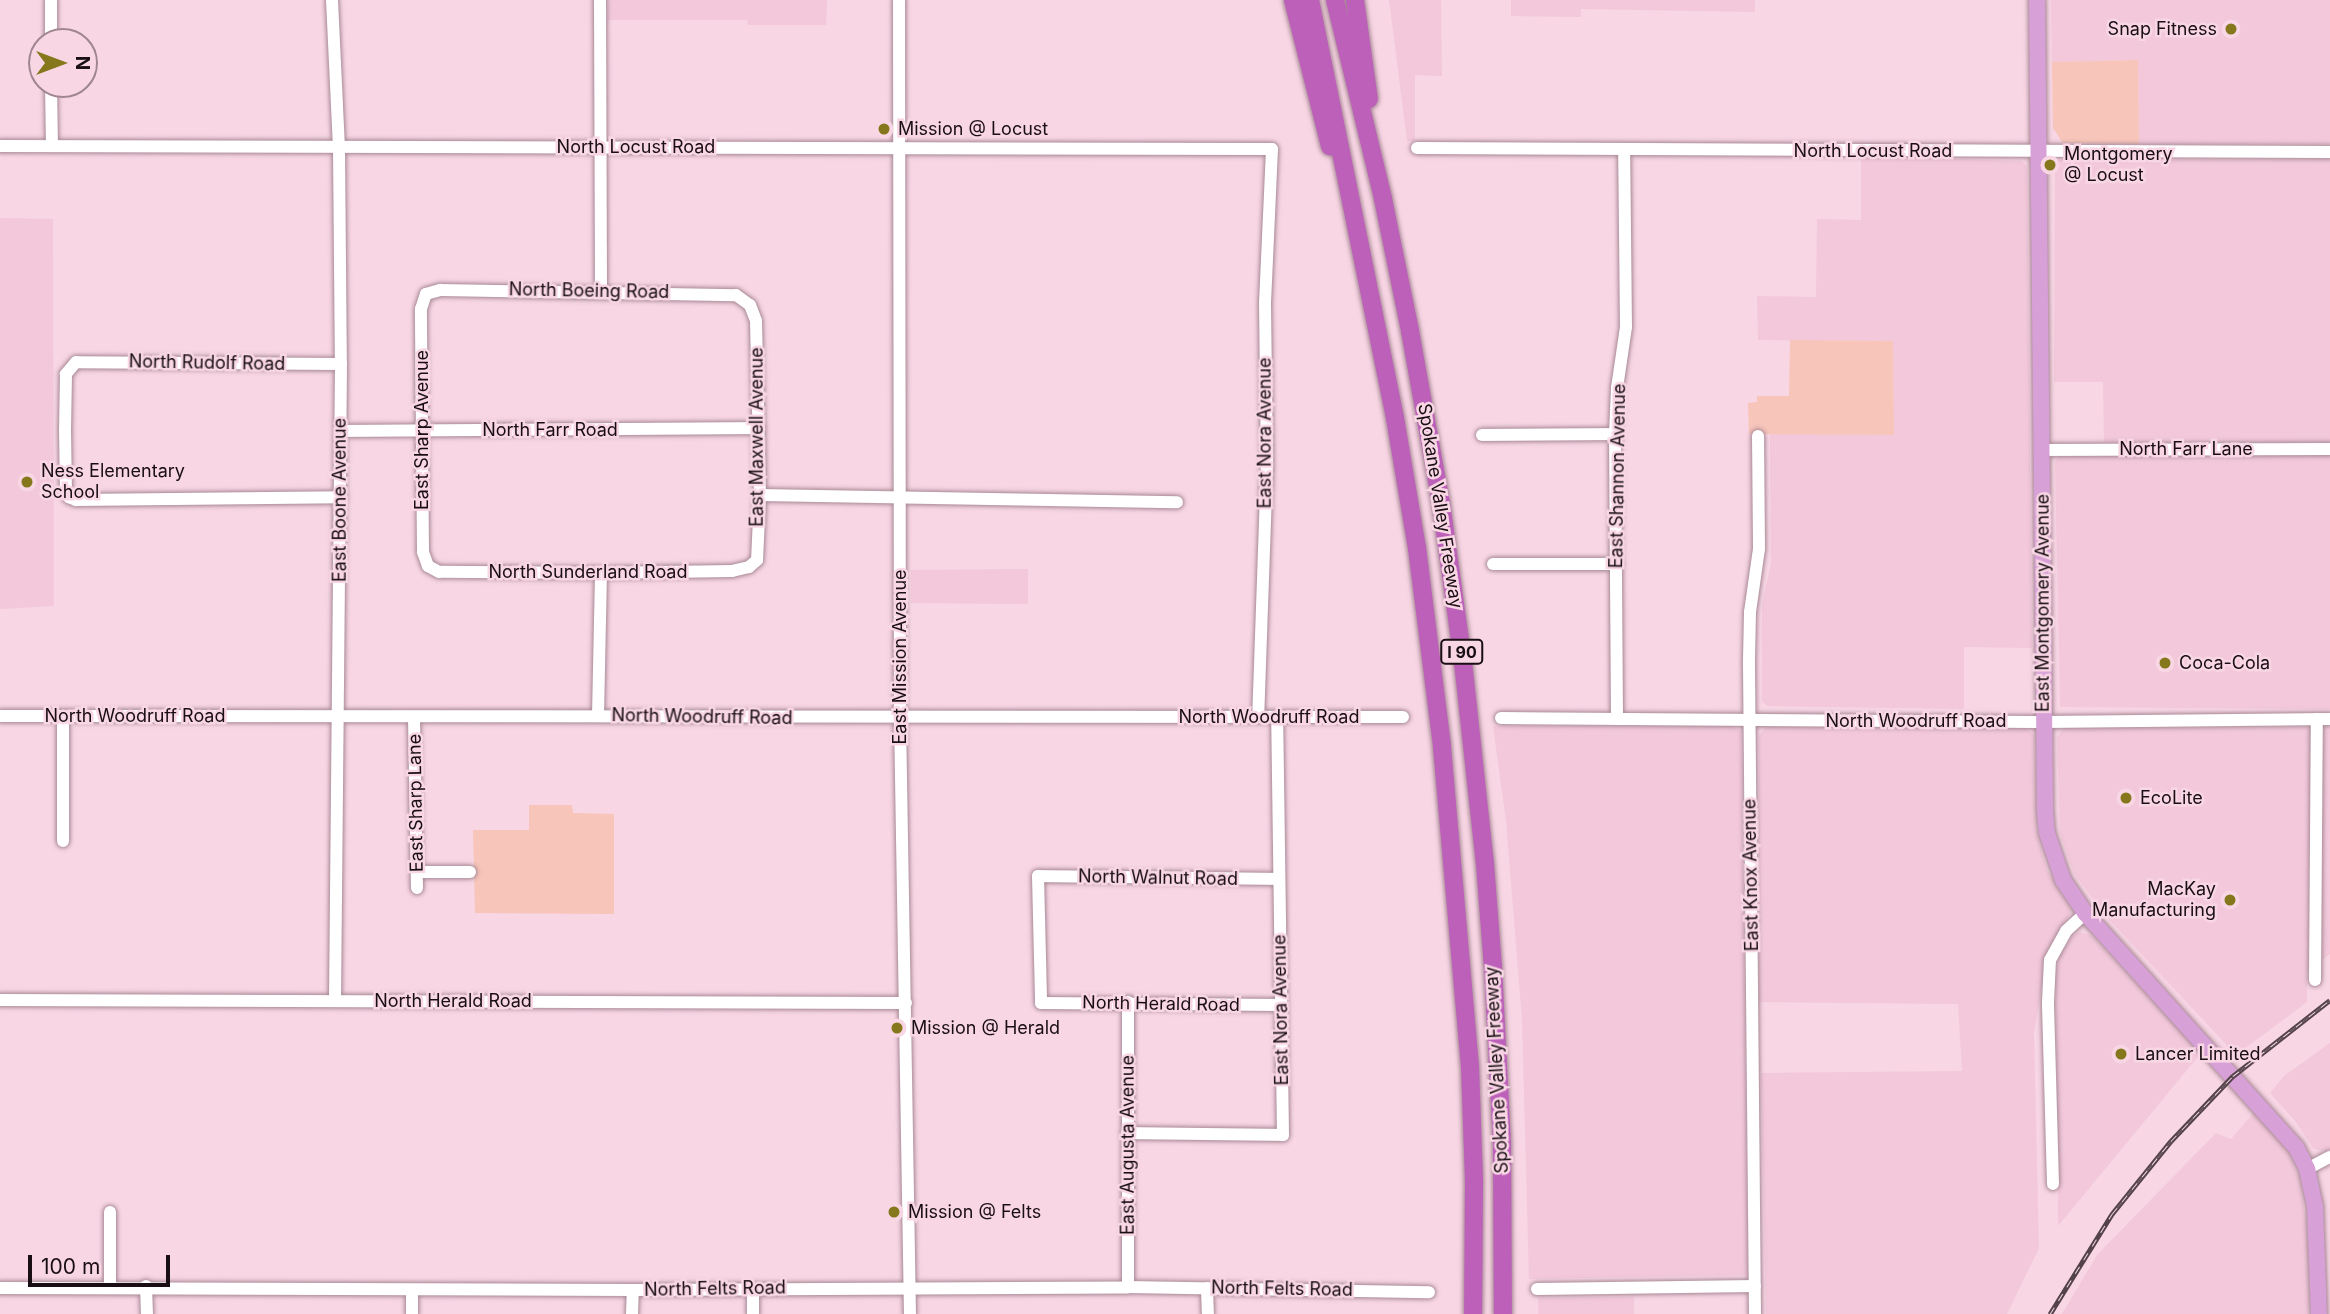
<!DOCTYPE html>
<html>
<head>
<meta charset="utf-8">
<style>
  body { margin:0 }
  #map { position:relative; width:2330px; height:1314px; overflow:hidden; background:#f8d6e4; font-family:Inter,sans-serif }
  div>[style] { position:absolute }
  [style*='--x'] { left:calc(var(--x)*1px); top:calc(var(--y)*1px); width:calc(var(--w)*1px); rotate:calc(var(--a)*1deg) }
  .built>* { inset:0; background:#f2c8da }
  .green>* { inset:0; background:#f7c5b9 }
  .roads { filter:drop-shadow(0 0 2px #a88996) drop-shadow(0 0 2px #a88996) }
  .minor>* { height:12px; margin:-6px; padding:0 6px; transform-origin:6px; border-radius:6px; background:#fff }
  .major>* { height:16px; margin:-8px; padding:0 8px; transform-origin:8px; border-radius:8px; background:#d7a0d6 }
  .highway>* { height:18px; margin:-9px; padding:0 9px; transform-origin:9px; border-radius:9px; background:#bd60ba }
  .rail>* { height:5px; margin-top:-2.5px; transform-origin:0; background:repeating-linear-gradient(90deg,#f8d6e4 0 8px,#534249 0 16px); box-sizing:border-box; border-block:2px solid #534249 }
  .dots>* { width:19px; height:19px; translate:-50% -50%; box-sizing:border-box; border:4px solid #f8d6e4; border-radius:50% }
  span { translate:-50% -50%; white-space:nowrap; text-align:center; line-height:1.15; -webkit-text-stroke:5px #f8d6e4; paint-order:stroke }
  .shield-label span { padding:2px 5px; background:#f8d6e4; border:2px solid; border-radius:5px; -webkit-text-stroke-width:0 }
  .shield-label { font-size:16px; color:#190e13; font-weight:700 }
  .poi-label { font-size:18px; color:#190e13 }
  .right { translate:-100% -50%; text-align:right }
  .left { translate:0 -50%; text-align:left }
  .street-label { font-size:18px; color:#190e13 }
  .north { position:absolute; left:28px; top:28px; width:70px; height:70px; box-sizing:border-box; background:#f8d6e4; border:2px solid #9f8690; border-radius:50%; rotate:90deg; font-size:19px; font-weight:700; line-height:28px; text-align:center; color:#190e13 }
  .north::after { content:''; display:block; margin:auto; width:24px; height:32px; background:#85771b; clip-path:polygon(50% 0,100% 100%,50% 72%,0 100%) }
  .scale { position:absolute; left:28px; top:1255px; width:142px; height:32px; box-sizing:border-box; border:4px solid #190e13; border-top:0; padding-left:9px; font-size:21px; line-height:24px; white-space:nowrap; color:#190e13; -webkit-text-stroke:5px #f8d6e4; paint-order:stroke }
</style>
</head>
<body>
<div id="map">
  <div class="built">
    <i style="clip-path:polygon(608px 0,827px 0,826px 25px,748px 25px,747px 20px,608px 20px)"></i>
    <i style="clip-path:polygon(1389px 0,1441px 0,1442px 76px,1415px 75px,1415px 141px,1407px 141px)"></i>
    <i style="clip-path:polygon(1511px 0,1755px 0,1755px 12px,1581px 9px,1581px 17px,1511px 16px)"></i>
    <i style="clip-path:polygon(2051px 0,2330px 0,2330px 144px,2139px 144px,2138px 60px,2052px 62px)"></i>
    <i style="clip-path:polygon(1861px 156px,2022px 161px,2027px 167px,2032px 648px,1964px 647px,1964px 709px,1767px 706px,1762px 701px,1762px 605px,1771px 563px,1770px 434px,1894px 435px,1893px 341px,1758px 340px,1757px 296px,1816px 297px,1817px 219px,1861px 220px)"></i>
    <i style="clip-path:polygon(2330px 159px,2330px 442px,2104px 442px,2103px 382px,2054px 382px,2055px 160px)"></i>
    <i style="clip-path:polygon(0 218px,53px 219px,54px 606px,0 609px)"></i>
    <i style="clip-path:polygon(2061px 453px,2330px 453px,2330px 709px,2060px 707px,2055px 462px)"></i>
    <i style="clip-path:polygon(1028px 569px,1028px 604px,911px 603px,911px 570px)"></i>
    <i style="clip-path:polygon(1493px 726px,1732px 726px,1741px 731px,1748px 1275px,1529px 1279px,1522px 1019px,1506px 821px)"></i>
    <i style="clip-path:polygon(1766px 727px,2026px 728px,2034px 735px,2037px 834px,2047px 870px,2072px 910px,2047px 952px,2034px 1033px,2039px 1248px,2007px 1314px,1766px 1314px,1761px 1073px,1962px 1071px,1958px 1004px,1759px 1002px,1759px 736px)"></i>
    <i style="clip-path:polygon(2330px 727px,2330px 954px,2307px 970px,2307px 1002px,2236px 1055px,2104px 914px,2074px 873px,2060px 833px,2057px 737px,2064px 728px)"></i>
    <i style="clip-path:polygon(2079px 932px,2092px 936px,2201px 1053px,2058px 1226px,2056px 970px,2060px 955px,2072px 937px)"></i>
    <i style="clip-path:polygon(2330px 1043px,2330px 1151px,2328px 1152px,2314px 1149px,2296px 1122px,2270px 1093px,2284px 1076px)"></i>
    <i style="clip-path:polygon(2255px 1111px,2288px 1152px,2300px 1178px,2307px 1231px,2309px 1314px,2062px 1314px,2097px 1255px,2216px 1133px,2231px 1139px)"></i>
    <i style="clip-path:polygon(1634px 1297px,1634px 1314px,1538px 1314px,1538px 1298px)"></i>
  </div>
  <div class="green">
    <i style="clip-path:polygon(2138px 60px,2139px 144px,2063px 143px,2053px 128px,2052px 62px)"></i>
    <i style="clip-path:polygon(1790px 340px,1893px 341px,1894px 435px,1749px 434px,1748px 403px,1757px 402px,1757px 396px,1789px 396px)"></i>
    <i style="clip-path:polygon(529px 805px,572px 805px,573px 813px,614px 814px,614px 914px,475px 913px,473px 830px,529px 830px)"></i>
  </div>
  <div class="roads">
    <div class="minor">
      <i style="--x:51;--y:0;--w:42;--a:90"></i>
      <i style="--x:332;--y:0;--w:148;--a:87.3"></i>
      <i style="--x:339;--y:148;--w:216;--a:89.5"></i>
      <i style="--x:341;--y:364;--w:637;--a:90.54"></i>
      <i style="--x:600;--y:0;--w:290;--a:89.8"></i>
      <i style="--x:899;--y:0;--w:718;--a:89.92"></i>
      <i style="--x:900;--y:718;--w:596;--a:89.04"></i>
      <i style="--x:51;--y:84;--w:62;--a:89.1"></i>
      <i style="--x:0;--y:146;--w:1272;--a:0.14"></i>
      <i style="--x:1272;--y:149;--w:154;--a:92.6"></i>
      <i style="--x:1265;--y:303;--w:161;--a:89.3"></i>
      <i style="--x:1267;--y:464;--w:252;--a:92"></i>
      <i style="--x:1417;--y:148;--w:913;--a:0.25"></i>
      <i style="--x:440;--y:290;--w:296;--a:1"></i>
      <i style="--x:736;--y:295;--w:17;--a:36"></i>
      <i style="--x:750;--y:305;--w:17;--a:69"></i>
      <i style="--x:756;--y:321;--w:174;--a:88.7"></i>
      <i style="--x:760;--y:495;--w:65;--a:92.6"></i>
      <i style="--x:757;--y:560;--w:11;--a:139"></i>
      <i style="--x:749;--y:567;--w:17;--a:167"></i>
      <i style="--x:732;--y:571;--w:131;--a:179.1"></i>
      <i style="--x:601;--y:573;--w:162;--a:-179.6"></i>
      <i style="--x:439;--y:572;--w:13;--a:-151"></i>
      <i style="--x:428;--y:566;--w:15;--a:-110"></i>
      <i style="--x:423;--y:552;--w:243;--a:-90.5"></i>
      <i style="--x:421;--y:309;--w:16;--a:-72"></i>
      <i style="--x:426;--y:294;--w:15;--a:-16"></i>
      <i style="--x:341;--y:364;--w:265;--a:-179.6"></i>
      <i style="--x:76;--y:362;--w:16;--a:130"></i>
      <i style="--x:66;--y:374;--w:55;--a:91"></i>
      <i style="--x:65;--y:429;--w:61;--a:89.1"></i>
      <i style="--x:66;--y:490;--w:8;--a:67"></i>
      <i style="--x:69;--y:497;--w:8;--a:23"></i>
      <i style="--x:76;--y:500;--w:265;--a:-0.6"></i>
      <i style="--x:341;--y:431;--w:418;--a:-0.4"></i>
      <i style="--x:1482;--y:435;--w:133;--a:-0.4"></i>
      <i style="--x:2042;--y:450;--w:288;--a:-0.2"></i>
      <i style="--x:760;--y:495;--w:417;--a:1"></i>
      <i style="--x:1493;--y:564;--w:124;--a:0"></i>
      <i style="--x:0;--y:716;--w:1403;--a:0.04"></i>
      <i style="--x:63;--y:716;--w:125;--a:90"></i>
      <i style="--x:598;--y:716;--w:143;--a:-88.8"></i>
      <i style="--x:414;--y:717;--w:171;--a:89"></i>
      <i style="--x:1501;--y:718;--w:543;--a:0.42"></i>
      <i style="--x:2044;--y:722;--w:286;--a:-0.6"></i>
      <i style="--x:1617;--y:719;--w:285;--a:-90.4"></i>
      <i style="--x:1615;--y:434;--w:46;--a:-87.5"></i>
      <i style="--x:1617;--y:388;--w:62;--a:-81.6"></i>
      <i style="--x:1626;--y:327;--w:177;--a:-90.6"></i>
      <i style="--x:417;--y:872;--w:53;--a:0"></i>
      <i style="--x:1278;--y:879;--w:240;--a:-179.3"></i>
      <i style="--x:1038;--y:876;--w:127;--a:88.6"></i>
      <i style="--x:1041;--y:1003;--w:240;--a:0.5"></i>
      <i style="--x:2315;--y:980;--w:261;--a:-89.6"></i>
      <i style="--x:0;--y:1000;--w:906;--a:0.19"></i>
      <i style="--x:1128;--y:1002;--w:285;--a:90"></i>
      <i style="--x:1127;--y:1133;--w:156;--a:0.7"></i>
      <i style="--x:1283;--y:1135;--w:417;--a:-90.8"></i>
      <i style="--x:2307;--y:1169;--w:26;--a:-28"></i>
      <i style="--x:2053;--y:1184;--w:182;--a:-91.6"></i>
      <i style="--x:2048;--y:1002;--w:42;--a:-87.3"></i>
      <i style="--x:2050;--y:960;--w:33;--a:-61"></i>
      <i style="--x:2066;--y:931;--w:26;--a:-43"></i>
      <i style="--x:146;--y:1286;--w:28;--a:88"></i>
      <i style="--x:0;--y:1288;--w:633;--a:0.18"></i>
      <i style="--x:633;--y:1290;--w:495;--a:-0.3"></i>
      <i style="--x:1128;--y:1287;--w:301;--a:1"></i>
      <i style="--x:110;--y:1288;--w:76;--a:-90"></i>
      <i style="--x:1207;--y:1288;--w:26;--a:88"></i>
      <i style="--x:753;--y:1289;--w:25;--a:90"></i>
      <i style="--x:1537;--y:1289;--w:218;--a:-0.8"></i>
      <i style="--x:412;--y:1314;--w:24;--a:-90"></i>
      <i style="--x:632;--y:1314;--w:24;--a:-88"></i>
      <i style="--x:1755;--y:1314;--w:654;--a:-90.53"></i>
      <i style="--x:1749;--y:660;--w:48;--a:-88.8"></i>
      <i style="--x:1750;--y:612;--w:64;--a:-81.9"></i>
      <i style="--x:1759;--y:549;--w:113;--a:-90.5"></i>
    </div>
    <div class="major">
      <i style="--x:2037;--y:0;--w:811;--a:89.43"></i>
      <i style="--x:2045;--y:811;--w:22;--a:85"></i>
      <i style="--x:2047;--y:833;--w:50;--a:71.2"></i>
      <i style="--x:2063;--y:880;--w:40;--a:56"></i>
      <i style="--x:2085;--y:913;--w:315;--a:48"></i>
      <i style="--x:2296;--y:1147;--w:25;--a:63"></i>
      <i style="--x:2307;--y:1169;--w:39;--a:78"></i>
      <i style="--x:2315;--y:1207;--w:107;--a:87.9"></i>
    </div>
    <div class="highway">
      <i style="--x:1293;--y:0;--w:151;--a:75.8"></i>
      <i style="--x:1310;--y:0;--w:427;--a:78.5"></i>
      <i style="--x:1395;--y:418;--w:132;--a:80.4"></i>
      <i style="--x:1417;--y:548;--w:201;--a:82.8"></i>
      <i style="--x:1442;--y:747;--w:320;--a:85"></i>
      <i style="--x:1470;--y:1066;--w:117;--a:88"></i>
      <i style="--x:1474;--y:1183;--w:131;--a:90.4"></i>
      <i style="--x:1335;--y:0;--w:205;--a:76.4"></i>
      <i style="--x:1383;--y:199;--w:135;--a:78.4"></i>
      <i style="--x:1410;--y:331;--w:175;--a:79.8"></i>
      <i style="--x:1441;--y:503;--w:161;--a:82.1"></i>
      <i style="--x:1463;--y:662;--w:203;--a:83.8"></i>
      <i style="--x:1485;--y:864;--w:103;--a:85.6"></i>
      <i style="--x:1493;--y:967;--w:177;--a:87.1"></i>
      <i style="--x:1502;--y:1144;--w:170;--a:89.7"></i>
      <i style="--x:1355;--y:0;--w:100;--a:82"></i>
    </div>
  </div>
  <div class="rail">
    <i style="--x:2050;--y:1314;--w:118;--a:-58.2"></i>
    <i style="--x:2112;--y:1214;--w:94;--a:-51.1"></i>
    <i style="--x:2171;--y:1141;--w:90;--a:-46.4"></i>
    <i style="--x:2233;--y:1076;--w:123;--a:-38.1"></i>
  </div>
  <div class="dots">
    <i style="left:2231px;top:29px;background:#85771b"></i>
    <i style="left:884px;top:129px;background:#85771b"></i>
    <i style="left:2050px;top:165px;background:#85771b"></i>
    <i style="left:27px;top:482px;background:#85771b"></i>
    <i style="left:2165px;top:663px;background:#85771b"></i>
    <i style="left:2126px;top:798px;background:#85771b"></i>
    <i style="left:2230px;top:900px;background:#85771b"></i>
    <i style="left:897px;top:1028px;background:#85771b"></i>
    <i style="left:2121px;top:1054px;background:#85771b"></i>
    <i style="left:894px;top:1212px;background:#85771b"></i>
  </div>
  <div class="shield-label">
    <span style="left:1462px;top:652px">I 90</span>
  </div>
  <div class="poi-label">
    <span class="right" style="left:2217px;top:29px">Snap Fitness</span>
    <span class="left" style="left:898px;top:129px">Mission @ Locust</span>
    <span class="left" style="left:2064px;top:165px">Montgomery<br>@ Locust</span>
    <span class="left" style="left:41px;top:482px">Ness Elementary<br>School</span>
    <span class="left" style="left:2179px;top:663px">Coca-Cola</span>
    <span class="left" style="left:2140px;top:798px">EcoLite</span>
    <span class="right" style="left:2216px;top:900px">MacKay<br>Manufacturing</span>
    <span class="left" style="left:911px;top:1028px">Mission @ Herald</span>
    <span class="left" style="left:2135px;top:1054px">Lancer Limited</span>
    <span class="left" style="left:908px;top:1212px">Mission @ Felts</span>
  </div>
  <div class="street-label">
    <span style="left:636px;top:147px">North Locust Road</span>
    <span style="left:1873px;top:151px">North Locust Road</span>
    <span style="left:589px;top:291px;rotate:1deg">North Boeing Road</span>
    <span style="left:207px;top:363px;rotate:1deg">North Rudolf Road</span>
    <span style="left:422px;top:430px;rotate:-90deg">East Sharp Avenue</span>
    <span style="left:550px;top:430px">North Farr Road</span>
    <span style="left:1265px;top:433px;rotate:-90deg">East Nora Avenue</span>
    <span style="left:757px;top:437px;rotate:-90deg">East Maxwell Avenue</span>
    <span style="left:2186px;top:449px">North Farr Lane</span>
    <span style="left:1618px;top:476px;rotate:-89deg">East Shannon Avenue</span>
    <span style="left:340px;top:500px;rotate:-90deg">East Boone Avenue</span>
    <span style="left:1440px;top:506px;rotate:81deg">Spokane Valley Freeway</span>
    <span style="left:588px;top:572px">North Sunderland Road</span>
    <span style="left:2043px;top:603px;rotate:-90deg">East Montgomery Avenue</span>
    <span style="left:900px;top:657px;rotate:-90deg">East Mission Avenue</span>
    <span style="left:135px;top:716px">North Woodruff Road</span>
    <span style="left:702px;top:717px;rotate:1deg">North Woodruff Road</span>
    <span style="left:1269px;top:717px">North Woodruff Road</span>
    <span style="left:1916px;top:721px">North Woodruff Road</span>
    <span style="left:416px;top:803px;rotate:-91deg">East Sharp Lane</span>
    <span style="left:1751px;top:875px;rotate:-91deg">East Knox Avenue</span>
    <span style="left:1158px;top:878px;rotate:1deg">North Walnut Road</span>
    <span style="left:453px;top:1001px">North Herald Road</span>
    <span style="left:1161px;top:1004px;rotate:1deg">North Herald Road</span>
    <span style="left:1281px;top:1010px;rotate:-91deg">East Nora Avenue</span>
    <span style="left:1497px;top:1070px;rotate:-93deg">Spokane Valley Freeway</span>
    <span style="left:1128px;top:1145px;rotate:-90deg">East Augusta Avenue</span>
    <span style="left:715px;top:1289px;rotate:-1deg">North Felts Road</span>
    <span style="left:1282px;top:1289px;rotate:1deg">North Felts Road</span>
  </div>
  <div class="north">N</div>
  <div class="scale">100 m</div>
</div>
</body>
</html>
